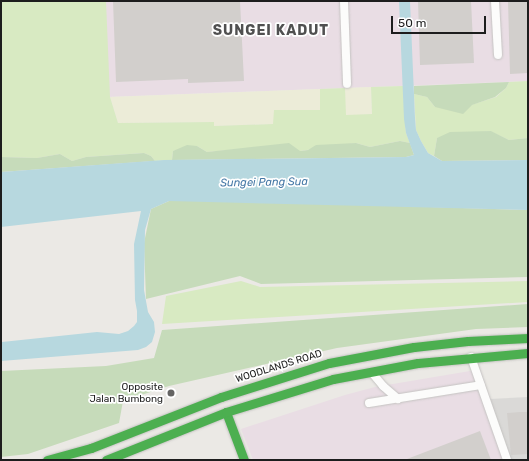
<!DOCTYPE html>
<html>
<head>
<meta charset="utf-8">
<style>
  body { margin:0 }
  #map { position:relative; width:529px; height:461px; overflow:hidden; background:#ebe9e5; font-family:Rubik,sans-serif }
  div>[style] { position:absolute }
  [style*='--x'] { left:calc(var(--x)*1px); top:calc(var(--y)*1px); width:calc(var(--w)*1px); rotate:calc(var(--a)*1deg) }
  .residential>* { inset:0; background:#dad9d7 }
  .industrial>* { inset:0; background:#e9dde4 }
  .farmland>* { inset:0; background:#ececd8 }
  .grass>* { inset:0; background:#d8eac2 }
  .forest>* { inset:0; background:#c6dbba }
  .water>* { inset:0; background:#b7d8df }
  .building>* { inset:0; background:#d2cfcc }
  .roads { filter:drop-shadow(0 0 1px #c4c3c1) drop-shadow(0 0 1px #c4c3c1) }
  .lane>* { height:8px; margin:-4px; padding:0 4px; transform-origin:4px; border-radius:4px; background:#fcfcfb }
  .fast>* { height:9px; margin:-4.5px; padding:0 4.5px; transform-origin:4.5px; border-radius:4.5px; background:#4caf50 }
  .dots>* { width:11px; height:11px; translate:-50% -50%; box-sizing:border-box; border:2px solid #fff; border-radius:50% }
  span { translate:-50% -50%; white-space:nowrap; text-align:center; line-height:1.15; -webkit-text-stroke:3.5px #fff; paint-order:stroke }
  .street-label { font-size:10px; color:#1d1d1d }
  .poi-label { font-size:10px; color:#1d1d1d }
  .right { translate:-100% -50%; text-align:right }
  .water-label { font-size:11px; color:#4578a6; font-style:italic }
  .district-label { font-size:14px; color:#505050; font-weight:700; letter-spacing:1px }
  .frame { position:absolute; inset:0; border:2px solid #1d1d1d; pointer-events:none }
  .scale { position:absolute; left:391px; top:16px; width:95px; height:18px; box-sizing:border-box; border:2px solid #1d1d1d; border-top:0; padding-left:5px; font-size:12px; line-height:14px; white-space:nowrap; color:#1d1d1d; -webkit-text-stroke:3px #fff; paint-order:stroke }
</style>
</head>
<body>
<div id="map">
  <div class="residential">
    <i style="clip-path:polygon(528px 397px,528px 460px,511px 460px,489px 399px)"></i>
  </div>
  <div class="industrial">
    <i style="clip-path:polygon(1px 1px,528px 1px,528px 81px,1px 101px)"></i>
    <i style="clip-path:polygon(470px 371px,481px 372px,511px 460px,253px 460px,241px 429px,345px 395px,375px 387px)"></i>
  </div>
  <div class="farmland">
    <i style="clip-path:polygon(371px 87px,372px 114px,345px 116px,345px 88px)"></i>
    <i style="clip-path:polygon(320px 89px,320px 110px,274px 110px,274px 124px,214px 126px,214px 122px,118px 123px,110px 97px)"></i>
  </div>
  <div class="grass">
    <i style="clip-path:polygon(1px 1px,106px 1px,110px 97px,118px 123px,214px 122px,214px 126px,273px 124px,274px 110px,320px 110px,320px 89px,345px 88px,346px 115px,372px 114px,371px 87px,403px 86px,406px 133px,410px 143px,400px 141px,370px 147px,356px 143px,300px 151px,240px 149px,207px 152px,197px 146px,173px 151px,172px 160px,155px 161px,151px 156px,144px 153px,86px 157px,72px 161px,60px 154px,37px 158px,1px 157px)"></i>
    <i style="clip-path:polygon(528px 81px,528px 138px,509px 140px,490px 131px,437px 138px,434px 156px,428px 153px,421px 141px,416px 130px,414px 94px,427px 97px,435px 107px,471px 105px,496px 97px,506px 88px,509px 82px)"></i>
    <i style="clip-path:polygon(241px 281px,260px 287px,528px 281px,528px 302px,162px 324px,166px 296px)"></i>
  </div>
  <div class="forest">
    <i style="clip-path:polygon(509px 82px,506px 88px,495px 97px,472px 105px,463px 114px,435px 107px,427px 97px,414px 94px,414px 86px)"></i>
    <i style="clip-path:polygon(491px 131px,509px 140px,528px 138px,528px 160px,442px 161px,434px 156px,437px 138px,450px 132px)"></i>
    <i style="clip-path:polygon(400px 141px,410px 143px,414px 155px,406px 157px,172px 160px,173px 151px,187px 145px,197px 146px,207px 152px,289px 143px,300px 151px,308px 150px,316px 145px,356px 143px,370px 147px)"></i>
    <i style="clip-path:polygon(144px 153px,151px 156px,155px 161px,1px 172px,1px 157px,37px 158px,60px 154px,72px 161px,86px 157px)"></i>
    <i style="clip-path:polygon(208px 200px,528px 210px,528px 277px,261px 284px,240px 276px,146px 299px,144px 243px,151px 209px,169px 201px)"></i>
    <i style="clip-path:polygon(528px 304px,528px 327px,476px 329px,337px 348px,169px 386px,123px 401px,119px 423px,28px 454px,1px 457px,1px 371px,106px 366px,154px 358px,162px 330px)"></i>
  </div>
  <div class="water">
    <i style="clip-path:polygon(399px 1px,410px 1px,415px 118px,416px 130px,421px 141px,428px 153px,442px 161px,528px 160px,528px 210px,169px 201px,151px 209px,145px 230px,144px 290px,148px 312px,154px 322px,155px 332px,152px 342px,146px 347px,138px 350px,1px 361px,2px 342px,97px 332px,119px 334px,128px 331px,134px 326px,137px 322px,137px 311px,135px 300px,134px 244px,141px 211px,1px 227px,1px 172px,164px 160px,406px 157px,414px 155px,406px 133px,404px 119px)"></i>
  </div>
  <div class="building">
    <i style="clip-path:polygon(113px 1px,240px 1px,244px 81px,188px 83px,188px 79px,116px 82px)"></i>
    <i style="clip-path:polygon(418px 1px,471px 1px,474px 63px,420px 65px)"></i>
    <i style="clip-path:polygon(508px 1px,528px 1px,528px 73px,510px 74px)"></i>
    <i style="clip-path:polygon(520px 412px,528px 412px,528px 454px,511px 455px,507px 413px)"></i>
    <i style="clip-path:polygon(480px 431px,491px 460px,407px 460px,407px 459px)"></i>
  </div>
  <div class="roads">
    <div class="lane">
      <i style="--x:344;--y:1;--w:83;--a:87.9"></i>
      <i style="--x:495;--y:1;--w:54;--a:86.8"></i>
      <i style="--x:471;--y:357;--w:109;--a:70.7"></i>
      <i style="--x:373;--y:374;--w:16;--a:50"></i>
      <i style="--x:383;--y:386;--w:20;--a:41"></i>
      <i style="--x:369;--y:403;--w:113;--a:-9.1"></i>
    </div>
    <div class="fast">
      <i style="--x:226;--y:412;--w:51;--a:69.4"></i>
      <i style="--x:47;--y:460;--w:46;--a:-15.3"></i>
      <i style="--x:91;--y:448;--w:140;--a:-21.4"></i>
      <i style="--x:221;--y:397;--w:113;--a:-17.5"></i>
      <i style="--x:329;--y:363;--w:86;--a:-10.7"></i>
      <i style="--x:414;--y:347;--w:54;--a:-6.3"></i>
      <i style="--x:468;--y:341;--w:60;--a:-2.9"></i>
      <i style="--x:106;--y:460;--w:129;--a:-21.8"></i>
      <i style="--x:226;--y:412;--w:112;--a:-17.1"></i>
      <i style="--x:333;--y:379;--w:86;--a:-10.7"></i>
      <i style="--x:418;--y:363;--w:110;--a:-5.2"></i>
    </div>
  </div>
  <div class="dots">
    <i style="left:171px;top:393px;background:#656463"></i>
  </div>
  <div class="street-label">
    <span style="left:279px;top:367px;rotate:-17deg">WOODLANDS ROAD</span>
  </div>
  <div class="poi-label">
    <span class="right" style="left:163px;top:393px">Opposite<br>Jalan Bumbong</span>
  </div>
  <div class="water-label">
    <span style="left:264px;top:183px;rotate:-1deg">Sungei Pang Sua</span>
  </div>
  <div class="district-label">
    <span style="left:271px;top:31px">SUNGEI KADUT</span>
  </div>
  <div class="frame"></div>
  <div class="scale">50 m</div>
</div>
</body>
</html>
